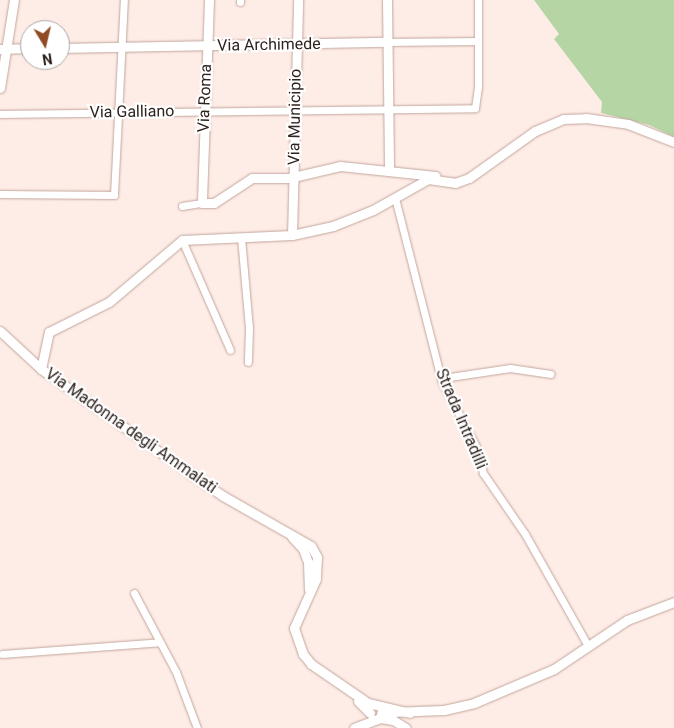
<!DOCTYPE html>
<html>
<head>
<meta charset="utf-8">
<style>
  body { margin:0 }
  #map { position:relative; width:674px; height:728px; overflow:hidden; background:#feece6; font-family:Roboto,sans-serif }
  div>[style] { position:absolute }
  [style*='--x'] { left:calc(var(--x)*1px); top:calc(var(--y)*1px); width:calc(var(--w)*1px); rotate:calc(var(--a)*1deg) }
  .green>* { inset:0; background:#b6d5a4 }
  .roads { filter:drop-shadow(0 0 1px #c1a69c) drop-shadow(0 0 1px #c1a69c) }
  .minor>* { height:7px; margin:-3.5px; padding:0 3.5px; transform-origin:3.5px; border-radius:3.5px; background:#fff }
  .tertiary>* { height:9px; margin:-4.5px; padding:0 4.5px; transform-origin:4.5px; border-radius:4.5px; background:#fff }
  span { translate:-50% -50%; white-space:nowrap; text-align:center; line-height:1.15; -webkit-text-stroke:4.5px #fff; paint-order:stroke }
  .street-label { font-size:16px; color:#2e231f }
  .north { position:absolute; left:20px; top:20px; width:50px; height:50px; box-sizing:border-box; background:#fff; border:1px solid #aba7a5; border-radius:50%; rotate:171deg; font-size:14px; font-weight:700; line-height:20px; text-align:center; color:#2e231f }
  .north::after { content:''; display:block; margin:auto; width:18px; height:22px; background:#904b22; clip-path:polygon(50% 0,100% 100%,50% 72%,0 100%) }
</style>
</head>
<body>
<div id="map">
  <div class="green">
    <i style="clip-path:polygon(534px 0,674px 0,674px 137px,649px 125px,601px 113px,602px 102px,554px 39px,559px 34px)"></i>
  </div>
  <div class="roads">
    <div class="minor">
      <i style="--x:240;--y:2;--w:2;--a:-90"></i>
      <i style="--x:387;--y:42;--w:91;--a:-0.6"></i>
      <i style="--x:0;--y:114;--w:475;--a:-0.7"></i>
      <i style="--x:475;--y:108;--w:21;--a:-82"></i>
      <i style="--x:478;--y:87;--w:87;--a:-90"></i>
      <i style="--x:0;--y:194;--w:114;--a:0.5"></i>
      <i style="--x:114;--y:195;--w:195;--a:-87.1"></i>
      <i style="--x:395;--y:198;--w:190;--a:75.7"></i>
      <i style="--x:442;--y:382;--w:77;--a:62.1"></i>
      <i style="--x:478;--y:450;--w:24;--a:78"></i>
      <i style="--x:483;--y:473;--w:74;--a:55.5"></i>
      <i style="--x:525;--y:534;--w:129;--a:60.6"></i>
      <i style="--x:182;--y:206;--w:20;--a:-9"></i>
      <i style="--x:241;--y:237;--w:92;--a:85"></i>
      <i style="--x:249;--y:329;--w:33;--a:92"></i>
      <i style="--x:182;--y:240;--w:120;--a:66.4"></i>
      <i style="--x:443;--y:378;--w:68;--a:-8.5"></i>
      <i style="--x:510;--y:368;--w:41;--a:8.3"></i>
      <i style="--x:134;--y:593;--w:89;--a:62"></i>
      <i style="--x:176;--y:672;--w:60;--a:69.4"></i>
      <i style="--x:2;--y:654;--w:158;--a:-4.3"></i>
    </div>
    <div class="tertiary">
      <i style="--x:209;--y:0;--w:203;--a:92"></i>
      <i style="--x:202;--y:203;--w:12;--a:0"></i>
      <i style="--x:214;--y:203;--w:45;--a:-33.3"></i>
      <i style="--x:252;--y:178;--w:37;--a:0"></i>
      <i style="--x:289;--y:178;--w:52;--a:-13.2"></i>
      <i style="--x:340;--y:166;--w:96;--a:6"></i>
      <i style="--x:387;--y:0;--w:171;--a:89.3"></i>
      <i style="--x:60;--y:48;--w:327;--a:-1.1"></i>
      <i style="--x:0;--y:49;--w:30;--a:-2"></i>
      <i style="--x:0;--y:88;--w:89;--a:-81"></i>
      <i style="--x:292;--y:235;--w:235;--a:-88.5"></i>
      <i style="--x:0;--y:331;--w:56;--a:42.8"></i>
      <i style="--x:41;--y:369;--w:179;--a:35"></i>
      <i style="--x:188;--y:472;--w:42;--a:34.4"></i>
      <i style="--x:223;--y:496;--w:101;--a:29.6"></i>
      <i style="--x:311;--y:546;--w:13;--a:61"></i>
      <i style="--x:317;--y:557;--w:22;--a:93"></i>
      <i style="--x:316;--y:579;--w:54;--a:114.2"></i>
      <i style="--x:294;--y:628;--w:28;--a:71"></i>
      <i style="--x:303;--y:654;--w:13;--a:51"></i>
      <i style="--x:311;--y:664;--w:69;--a:34.4"></i>
      <i style="--x:368;--y:703;--w:43;--a:13.4"></i>
      <i style="--x:41;--y:369;--w:38;--a:-78"></i>
      <i style="--x:49;--y:332;--w:67;--a:-26.6"></i>
      <i style="--x:109;--y:302;--w:96;--a:-40.3"></i>
      <i style="--x:182;--y:240;--w:110;--a:-2.6"></i>
      <i style="--x:292;--y:235;--w:42;--a:-12.4"></i>
      <i style="--x:333;--y:226;--w:43;--a:-21.8"></i>
      <i style="--x:373;--y:210;--w:63;--a:-29.4"></i>
      <i style="--x:428;--y:179;--w:27;--a:8"></i>
      <i style="--x:455;--y:183;--w:15;--a:-20"></i>
      <i style="--x:469;--y:178;--w:81;--a:-35.5"></i>
      <i style="--x:535;--y:131;--w:30;--a:-23"></i>
      <i style="--x:563;--y:119;--w:23;--a:-2"></i>
      <i style="--x:586;--y:118;--w:42;--a:8.1"></i>
      <i style="--x:628;--y:124;--w:49;--a:21.4"></i>
      <i style="--x:292;--y:537;--w:16;--a:47"></i>
      <i style="--x:303;--y:549;--w:14;--a:69"></i>
      <i style="--x:308;--y:562;--w:27;--a:88"></i>
      <i style="--x:358;--y:701;--w:17;--a:45"></i>
      <i style="--x:381;--y:716;--w:11;--a:-22"></i>
      <i style="--x:391;--y:712;--w:53;--a:-2.2"></i>
      <i style="--x:444;--y:710;--w:31;--a:-13"></i>
      <i style="--x:474;--y:703;--w:87;--a:-23"></i>
      <i style="--x:554;--y:669;--w:88;--a:-33.9"></i>
      <i style="--x:627;--y:620;--w:50;--a:-21"></i>
      <i style="--x:380;--y:718;--w:13;--a:9"></i>
      <i style="--x:393;--y:720;--w:15;--a:32"></i>
      <i style="--x:354;--y:728;--w:28;--a:-21"></i>
      <i style="--x:380;--y:718;--w:7;--a:-74"></i>
    </div>
  </div>
  <div class="street-label">
    <span style="left:269px;top:45px;rotate:-1deg">Via Archimede</span>
    <span style="left:205px;top:98px;rotate:-88deg">Via Roma</span>
    <span style="left:132px;top:112px;rotate:-1deg">Via Galliano</span>
    <span style="left:295px;top:117px;rotate:-89deg">Via Municipio</span>
    <span style="left:461px;top:419px;rotate:67deg">Strada Intradilli</span>
    <span style="left:131px;top:431px;rotate:35deg">Via Madonna degli Ammalati</span>
  </div>
  <div class="north">N</div>
</div>
</body>
</html>
